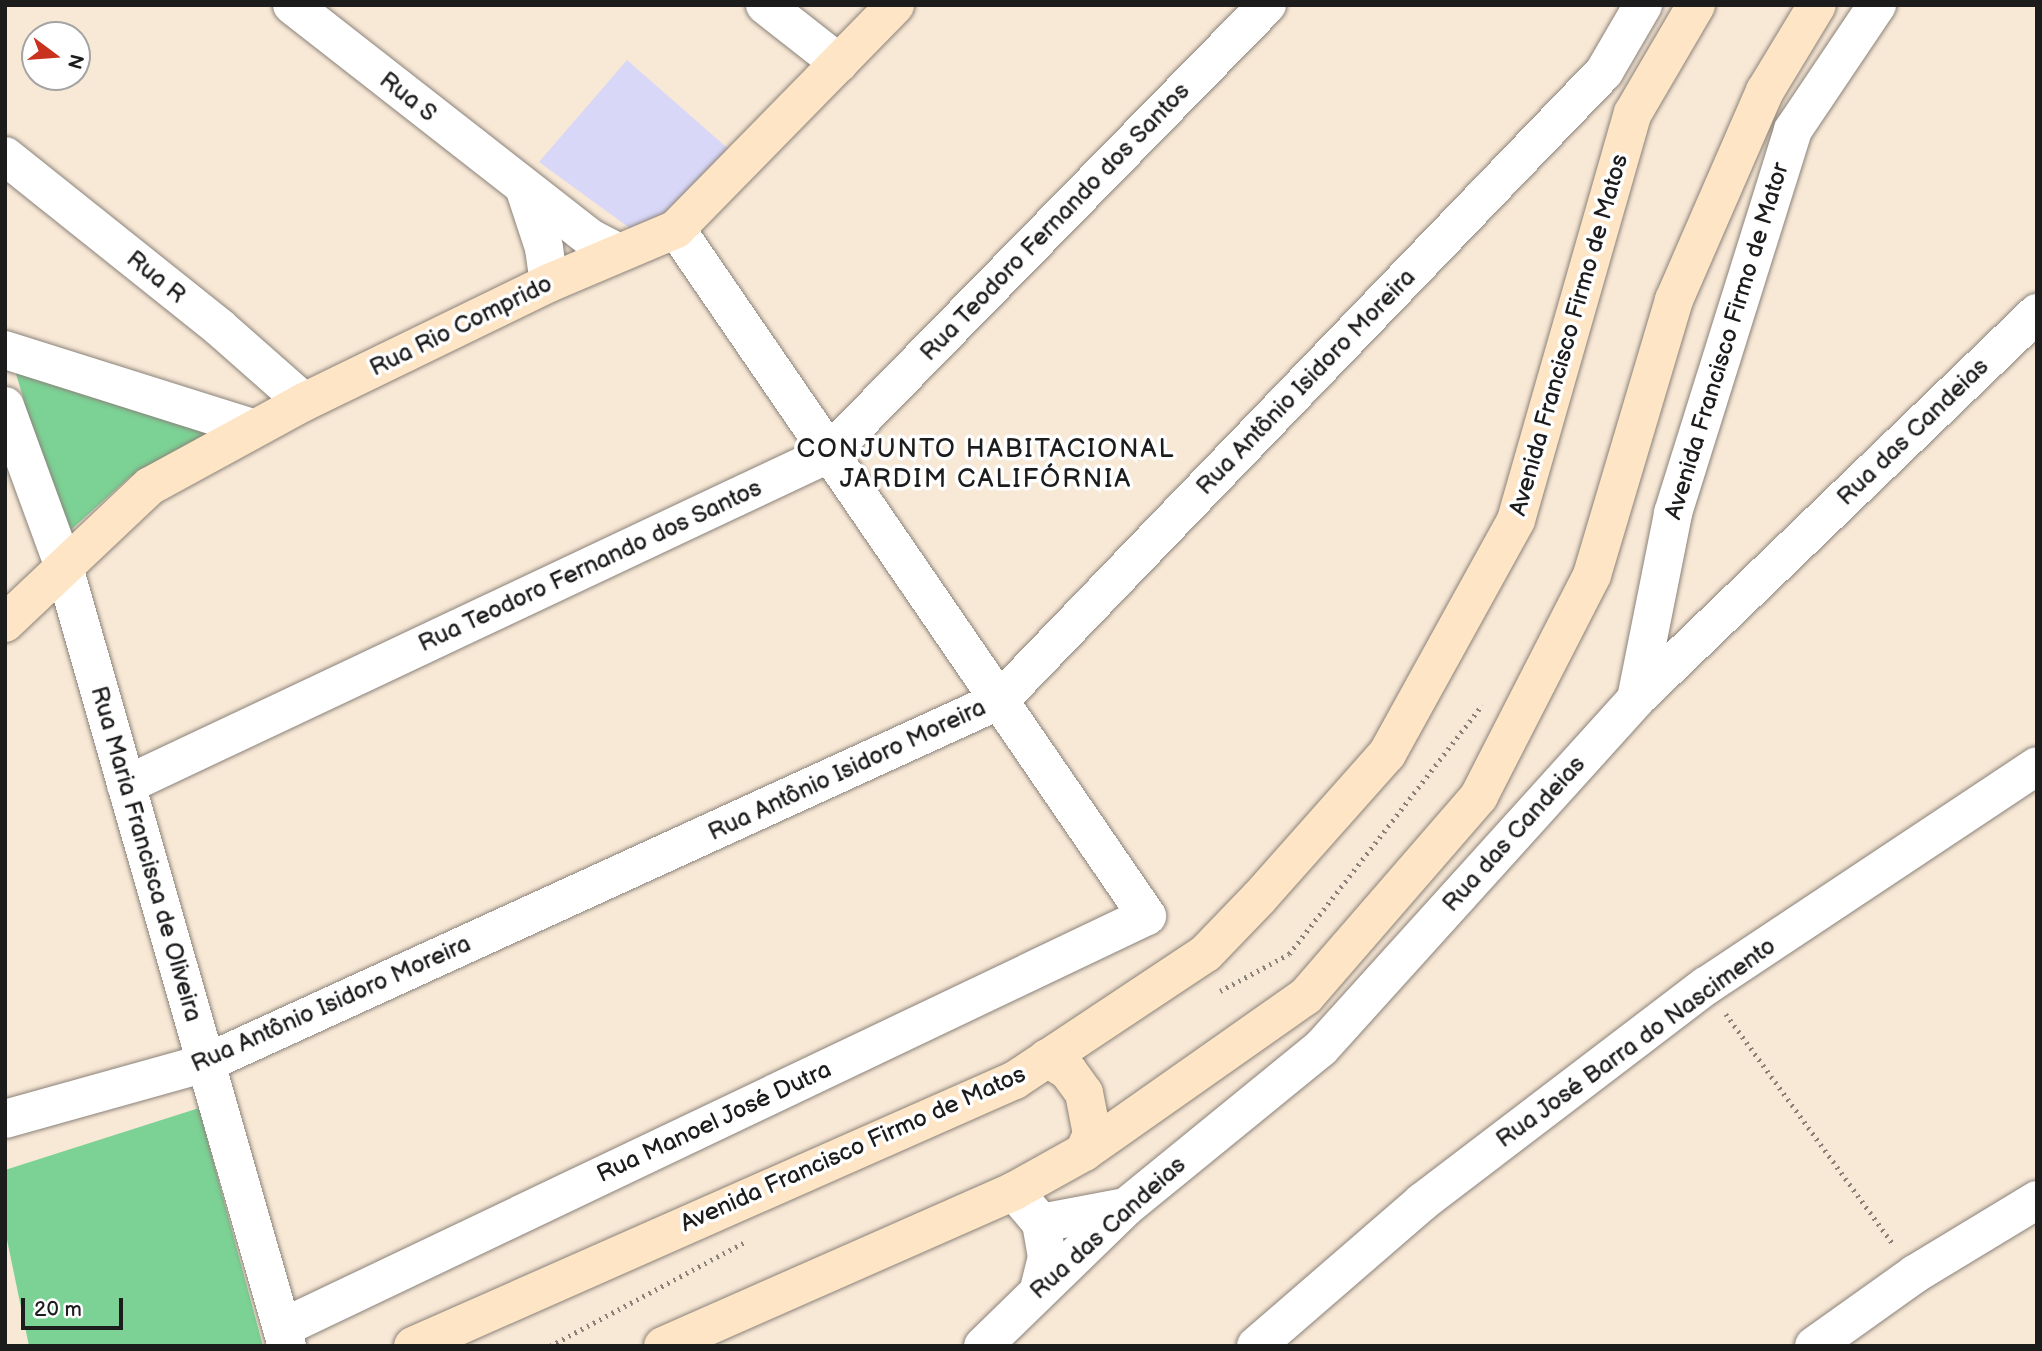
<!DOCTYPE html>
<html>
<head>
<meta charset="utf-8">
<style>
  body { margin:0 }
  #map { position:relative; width:2042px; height:1351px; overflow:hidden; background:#f8e8d6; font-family:"Balsamiq Sans",sans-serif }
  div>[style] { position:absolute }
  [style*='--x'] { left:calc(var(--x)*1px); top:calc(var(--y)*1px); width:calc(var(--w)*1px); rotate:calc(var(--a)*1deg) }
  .built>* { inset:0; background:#d8d7f8 }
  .green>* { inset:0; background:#7cd195 }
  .path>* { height:4.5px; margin-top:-2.25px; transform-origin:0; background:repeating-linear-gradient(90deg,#8a8279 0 2px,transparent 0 7px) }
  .roads { filter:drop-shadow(0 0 2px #8a8279) drop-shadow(0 0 2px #8a8279) }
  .street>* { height:38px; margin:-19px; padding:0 19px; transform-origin:19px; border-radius:19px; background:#fff }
  .secondary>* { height:38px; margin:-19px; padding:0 19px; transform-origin:19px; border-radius:19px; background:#fde5c5 }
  span { translate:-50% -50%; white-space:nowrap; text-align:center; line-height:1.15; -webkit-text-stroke:7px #fff; paint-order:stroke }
  .street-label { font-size:24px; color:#1c1c1c }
  .neighbourhood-label { font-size:26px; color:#1c1c1c; letter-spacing:2px }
  .frame { position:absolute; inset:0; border:7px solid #1c1c1c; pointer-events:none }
  .north { position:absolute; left:21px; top:21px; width:70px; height:70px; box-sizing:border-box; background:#fff; border:2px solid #a4a4a4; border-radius:50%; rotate:106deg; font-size:19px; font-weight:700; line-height:28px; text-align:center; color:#1c1c1c }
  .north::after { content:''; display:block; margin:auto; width:24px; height:32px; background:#c8321e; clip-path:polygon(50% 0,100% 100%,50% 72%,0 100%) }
  .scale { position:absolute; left:21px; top:1298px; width:102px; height:32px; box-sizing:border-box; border:4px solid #1c1c1c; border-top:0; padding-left:9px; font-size:21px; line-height:24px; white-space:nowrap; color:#1c1c1c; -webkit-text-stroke:5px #fff; paint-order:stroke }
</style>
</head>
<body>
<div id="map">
  <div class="built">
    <i style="clip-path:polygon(627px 60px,733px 153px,642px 237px,539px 162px)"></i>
  </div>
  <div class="green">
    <i style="clip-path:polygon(9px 350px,232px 430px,131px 476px,64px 536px)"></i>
    <i style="clip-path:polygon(199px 1108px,263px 1346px,29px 1346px,5px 1230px,5px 1170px)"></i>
  </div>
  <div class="path">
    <i style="--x:1220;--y:991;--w:78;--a:-28.2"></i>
    <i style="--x:1289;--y:954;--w:315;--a:-52.2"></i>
    <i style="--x:1726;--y:1014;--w:286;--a:54"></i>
    <i style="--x:550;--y:1346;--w:221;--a:-28.1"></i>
  </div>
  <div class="roads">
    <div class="street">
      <i style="--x:292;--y:5;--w:378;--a:38"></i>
      <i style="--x:590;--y:238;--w:30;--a:27"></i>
      <i style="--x:765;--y:5;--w:94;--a:38.1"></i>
      <i style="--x:5;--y:156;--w:274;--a:38.6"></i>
      <i style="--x:219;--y:327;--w:113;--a:41.4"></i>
      <i style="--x:524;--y:187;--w:64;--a:71.8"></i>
      <i style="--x:544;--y:248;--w:35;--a:82"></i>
      <i style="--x:5;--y:350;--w:259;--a:17.5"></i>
      <i style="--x:5;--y:406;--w:171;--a:69.9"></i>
      <i style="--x:64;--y:567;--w:810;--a:74.03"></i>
      <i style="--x:1636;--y:699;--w:190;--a:-78.7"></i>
      <i style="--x:1673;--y:513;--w:401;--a:-72.6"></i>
      <i style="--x:1793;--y:130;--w:151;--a:-56.1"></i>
      <i style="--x:126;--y:785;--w:776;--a:-25.24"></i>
      <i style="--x:828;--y:454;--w:628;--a:-45.65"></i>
      <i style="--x:5;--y:1119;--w:209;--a:-15.6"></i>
      <i style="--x:206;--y:1063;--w:873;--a:-24.57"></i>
      <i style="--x:1000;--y:700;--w:871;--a:-46.12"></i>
      <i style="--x:1604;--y:72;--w:78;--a:-59.8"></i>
      <i style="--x:1014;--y:1191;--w:42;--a:49.8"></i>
      <i style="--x:1041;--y:1223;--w:35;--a:80"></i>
      <i style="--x:1047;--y:1257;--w:32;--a:104"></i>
      <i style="--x:1041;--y:1223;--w:86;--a:-10.7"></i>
      <i style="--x:282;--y:1328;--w:958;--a:-25.47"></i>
      <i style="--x:1147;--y:916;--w:833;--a:-124.43"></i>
      <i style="--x:983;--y:1346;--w:199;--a:-44.2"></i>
      <i style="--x:1126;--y:1207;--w:252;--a:-39.2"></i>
      <i style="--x:1321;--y:1048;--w:470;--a:-47.9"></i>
      <i style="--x:1636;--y:699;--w:557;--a:-43.91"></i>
      <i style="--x:1256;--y:1346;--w:220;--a:-40.9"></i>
      <i style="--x:1422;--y:1202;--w:357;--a:-37.3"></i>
      <i style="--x:1706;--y:986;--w:397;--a:-33.6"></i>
      <i style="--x:1814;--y:1346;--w:124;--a:-35.5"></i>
      <i style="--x:1915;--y:1274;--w:143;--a:-31.2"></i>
    </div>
    <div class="secondary">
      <i style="--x:5;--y:623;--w:199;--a:-43.4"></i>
      <i style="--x:150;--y:486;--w:175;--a:-28.6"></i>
      <i style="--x:304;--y:402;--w:272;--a:-25.9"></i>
      <i style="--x:549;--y:283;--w:138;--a:-23"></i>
      <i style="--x:676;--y:229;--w:313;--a:-45.6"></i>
      <i style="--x:1047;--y:1058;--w:25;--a:32"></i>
      <i style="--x:1068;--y:1071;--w:27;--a:54"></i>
      <i style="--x:1084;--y:1093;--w:42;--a:79"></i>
      <i style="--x:1092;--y:1134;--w:20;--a:114"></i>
      <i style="--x:413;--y:1346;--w:658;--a:-23.84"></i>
      <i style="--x:1015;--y:1080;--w:229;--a:-33.6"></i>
      <i style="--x:1206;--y:953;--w:76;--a:-46.1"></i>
      <i style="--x:1259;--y:898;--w:193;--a:-48.4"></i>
      <i style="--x:1387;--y:754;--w:267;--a:-61.1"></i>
      <i style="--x:1516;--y:520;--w:423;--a:-74"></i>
      <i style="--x:1633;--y:113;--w:125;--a:-59.7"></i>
      <i style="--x:663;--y:1346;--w:384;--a:-23.8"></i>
      <i style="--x:1014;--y:1191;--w:80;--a:-29.1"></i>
      <i style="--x:1084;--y:1152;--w:271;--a:-35.1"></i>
      <i style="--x:1306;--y:996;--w:264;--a:-49.1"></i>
      <i style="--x:1479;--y:796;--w:248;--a:-62.9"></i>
      <i style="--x:1592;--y:575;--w:287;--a:-73.4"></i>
      <i style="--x:1674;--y:300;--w:228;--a:-66.5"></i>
      <i style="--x:1765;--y:91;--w:100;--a:-58.8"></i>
    </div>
  </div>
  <div class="street-label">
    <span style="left:408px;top:97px;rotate:38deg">Rua S</span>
    <span style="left:1055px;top:222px;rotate:-46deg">Rua Teodoro Fernando dos Santos</span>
    <span style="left:156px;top:277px;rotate:39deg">Rua R</span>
    <span style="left:461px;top:326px;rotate:-26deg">Rua Rio Comprido</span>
    <span style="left:1569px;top:335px;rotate:-74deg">Avenida Francisco Firmo de Matos</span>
    <span style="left:1727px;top:341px;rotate:-73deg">Avenida Francisco Firmo de Mator</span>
    <span style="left:1306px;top:382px;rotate:-46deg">Rua Antônio Isidoro Moreira</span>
    <span style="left:1913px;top:432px;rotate:-44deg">Rua das Candeias</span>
    <span style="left:590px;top:566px;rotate:-25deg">Rua Teodoro Fernando dos Santos</span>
    <span style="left:847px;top:770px;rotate:-25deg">Rua Antônio Isidoro Moreira</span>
    <span style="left:1514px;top:834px;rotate:-48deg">Rua das Candeias</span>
    <span style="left:146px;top:854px;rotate:74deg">Rua Maria Francisca de Oliveira</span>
    <span style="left:331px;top:1004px;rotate:-24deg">Rua Antônio Isidoro Moreira</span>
    <span style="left:1636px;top:1043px;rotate:-36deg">Rua José Barra do Nascimento</span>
    <span style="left:714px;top:1122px;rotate:-25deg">Rua Manoel José Dutra</span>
    <span style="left:853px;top:1149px;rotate:-24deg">Avenida Francisco Firmo de Matos</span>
    <span style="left:1108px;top:1228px;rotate:-42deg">Rua das Candeias</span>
  </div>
  <div class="neighbourhood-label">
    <span style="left:986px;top:465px">CONJUNTO HABITACIONAL<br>JARDIM CALIFÓRNIA</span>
  </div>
  <div class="frame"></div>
  <div class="north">N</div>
  <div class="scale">20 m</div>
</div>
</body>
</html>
